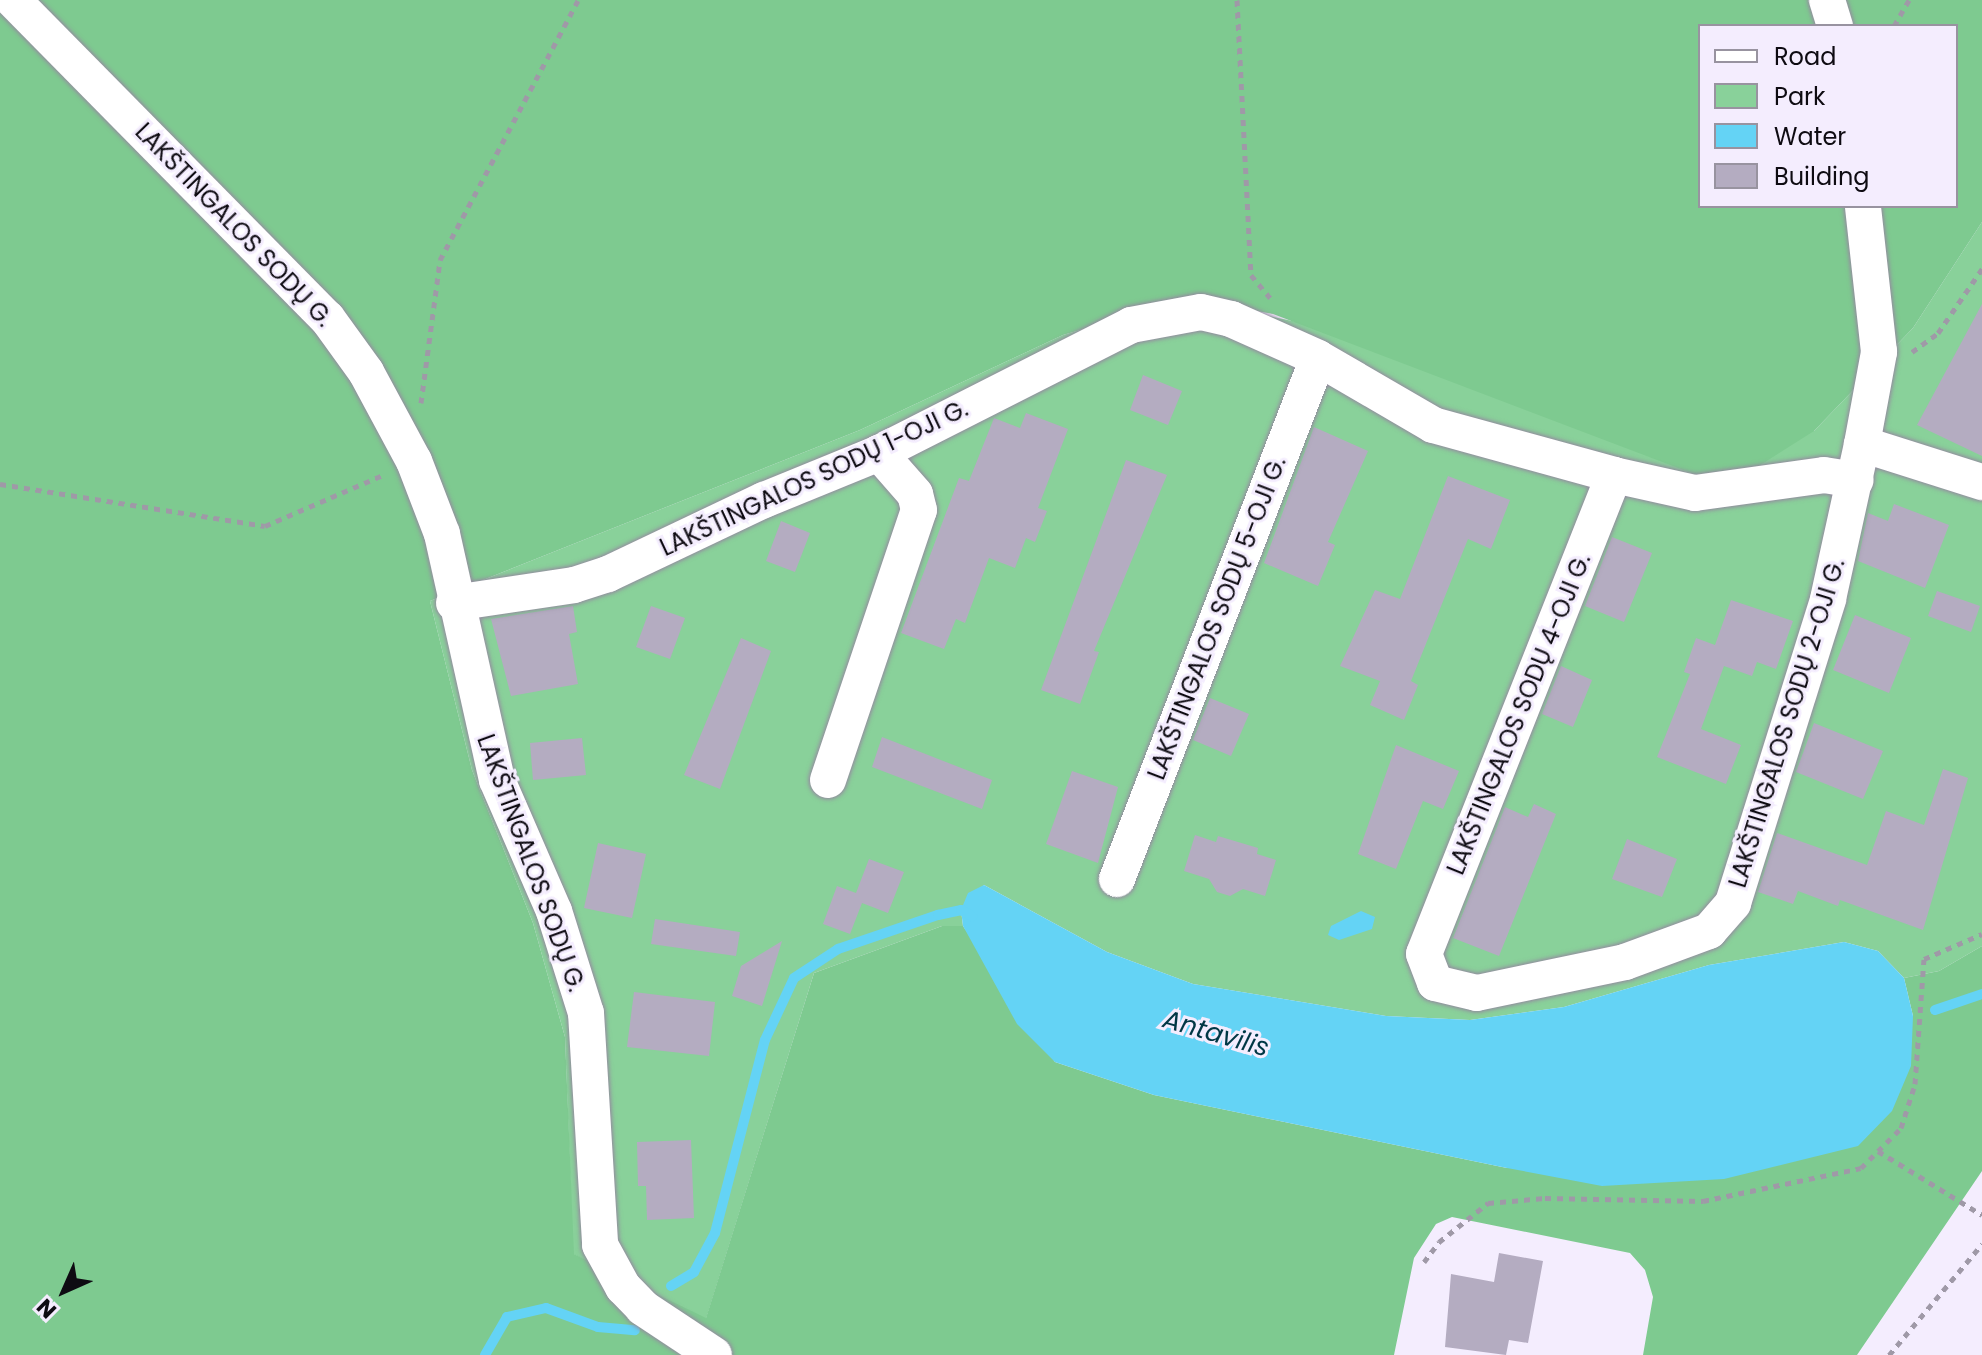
<!DOCTYPE html>
<html>
<head>
<meta charset="utf-8">
<style>
  body { margin:0 }
  #map { position:relative; width:1982px; height:1355px; overflow:hidden; background:#f4edfe; font-family:Poppins,sans-serif }
  div>[style] { position:absolute }
  [style*='--x'] { left:calc(var(--x)*1px); top:calc(var(--y)*1px); width:calc(var(--w)*1px); rotate:calc(var(--a)*1deg) }
  .green>* { inset:0; background:#89d19a }
  .forest>* { inset:0; background:#7eca90 }
  .water>* { inset:0; background:#64d3f5 }
  .stream>* { height:10px; margin:-5px; padding:0 5px; transform-origin:5px; border-radius:5px; background:#64d3f5 }
  .building>* { inset:0; background:#b4acc1 }
  .path>* { height:5px; margin-top:-2.5px; transform-origin:0; background:repeating-linear-gradient(90deg,#9f99a7 0 6px,transparent 0 12px) }
  .roads { filter:drop-shadow(0 0 2px #948b9f) drop-shadow(0 0 2px #948b9f) }
  .street>* { height:36px; margin:-18px; padding:0 18px; transform-origin:18px; border-radius:18px; background:#fff }
  span { translate:-50% -50%; white-space:nowrap; text-align:center; line-height:1.15; -webkit-text-stroke:6px #f4edfe; paint-order:stroke }
  .street-label { font-size:24px; color:#0e0b12 }
  .water-label { font-size:26px; color:#013745; font-style:italic }
  .legend { position:absolute; left:1698px; top:24px; width:260px; height:184px; box-sizing:border-box; background:#f4edfe; border:2px solid #9893a0; margin:0; padding:10px 14px; list-style:none; font-size:24px; color:#0e0b12 }
  .legend li { display:flex; align-items:center; gap:16px; height:40px }
  .legend b { width:40px; border:2px solid #9893a0 }
  .north { position:absolute; left:24px; top:1251px; width:80px; height:80px; -webkit-text-stroke:6px #f4edfe; paint-order:stroke; rotate:225deg; font-size:22px; font-weight:700; line-height:32px; text-align:center; color:#0e0b12 }
  .north::after { content:''; display:block; margin:auto; width:28px; height:36px; background:#0e0b12; clip-path:polygon(50% 0,100% 100%,50% 72%,0 100%) }
</style>
</head>
<body>
<div id="map">
  <div class="green">
    <i style="clip-path:polygon(1982px 222px,1982px 946px,1939px 971px,1904px 978px,1878px 951px,1844px 942px,1709px 965px,1564px 1007px,1470px 1020px,1386px 1016px,1193px 984px,1107px 952px,984px 885px,961px 910px,963px 926px,942px 926px,814px 973px,706px 1319px,573px 1254px,565px 1037px,533px 923px,472px 770px,430px 601px,860px 430px,1063px 335px,1188px 299px,1814px 431px,1913px 328px)"></i>
  </div>
  <div class="forest">
    <i style="clip-path:polygon(evenodd,0 0,1982px 0,1982px 222px,1913px 328px,1814px 431px,1754px 469px,1694px 474px,1273px 314px,1188px 299px,1063px 335px,860px 430px,430px 601px,472px 770px,533px 923px,565px 1037px,574px 1254px,706px 1318px,814px 973px,942px 926px,963px 926px,1055px 1062px,1154px 1095px,1507px 1168px,1913px 1016px,1904px 978px,1939px 971px,1982px 946px,1982px 1171px,1857px 1355px,1643px 1355px,1653px 1297px,1645px 1270px,1630px 1253px,1452px 1217px,1436px 1224px,1414px 1258px,1394px 1355px,0 1355px,0 0,1700px 26px,1956px 26px,1956px 206px,1700px 206px,1700px 26px)"></i>
  </div>
  <div class="water">
    <i style="clip-path:polygon(984px 885px,1107px 952px,1193px 984px,1386px 1016px,1470px 1020px,1564px 1007px,1709px 965px,1844px 942px,1878px 951px,1904px 978px,1913px 1016px,1911px 1066px,1892px 1111px,1858px 1146px,1724px 1179px,1602px 1186px,1507px 1168px,1154px 1095px,1055px 1062px,1017px 1024px,963px 926px,961px 910px,968px 893px)"></i>
    <i style="clip-path:polygon(1361px 911px,1375px 917px,1372px 929px,1339px 940px,1328px 935px,1331px 926px)"></i>
  </div>
  <div class="stream">
    <i style="--x:1935;--y:1010;--w:50;--a:-18.8"></i>
    <i style="--x:671;--y:1286;--w:27;--a:-31"></i>
    <i style="--x:694;--y:1272;--w:44;--a:-61.7"></i>
    <i style="--x:715;--y:1233;--w:199;--a:-75.5"></i>
    <i style="--x:765;--y:1040;--w:68;--a:-64.9"></i>
    <i style="--x:794;--y:978;--w:53;--a:-33.4"></i>
    <i style="--x:838;--y:949;--w:106;--a:-18.8"></i>
    <i style="--x:938;--y:915;--w:24;--a:-12"></i>
    <i style="--x:961;--y:910;--w:13;--a:29"></i>
    <i style="--x:485;--y:1355;--w:44;--a:-59.9"></i>
    <i style="--x:507;--y:1317;--w:40;--a:-13"></i>
    <i style="--x:546;--y:1308;--w:55;--a:20.1"></i>
    <i style="--x:598;--y:1327;--w:37;--a:5"></i>
  </div>
  <div class="building">
    <i style="clip-path:polygon(1982px 304px,1982px 456px,1917px 425px)"></i>
    <i style="clip-path:polygon(1143px 375px,1182px 391px,1168px 425px,1130px 410px)"></i>
    <i style="clip-path:polygon(1026px 413px,1068px 429px,1038px 508px,1047px 511px,1035px 542px,1026px 538px,1015px 568px,989px 558px,965px 623px,956px 619px,944px 649px,901px 633px,959px 478px,969px 481px,994px 418px,1020px 428px)"></i>
    <i style="clip-path:polygon(1314px 427px,1368px 451px,1328px 542px,1335px 545px,1318px 586px,1264px 563px)"></i>
    <i style="clip-path:polygon(1126px 460px,1167px 475px,1094px 651px,1099px 652px,1080px 704px,1041px 690px)"></i>
    <i style="clip-path:polygon(1448px 476px,1510px 500px,1491px 549px,1468px 539px,1411px 681px,1418px 685px,1404px 720px,1370px 705px,1380px 681px,1340px 666px,1375px 590px,1400px 599px)"></i>
    <i style="clip-path:polygon(1894px 504px,1949px 525px,1925px 588px,1858px 561px,1868px 513px,1888px 521px)"></i>
    <i style="clip-path:polygon(781px 521px,810px 533px,795px 572px,766px 561px)"></i>
    <i style="clip-path:polygon(1612px 537px,1652px 553px,1624px 622px,1585px 606px)"></i>
    <i style="clip-path:polygon(1937px 591px,1980px 606px,1971px 632px,1928px 616px)"></i>
    <i style="clip-path:polygon(1731px 600px,1793px 621px,1776px 669px,1757px 662px,1752px 676px,1724px 666px,1701px 729px,1741px 745px,1726px 784px,1657px 757px,1690px 674px,1684px 672px,1696px 638px,1715px 645px)"></i>
    <i style="clip-path:polygon(573px 606px,577px 632px,569px 634px,578px 684px,511px 696px,491px 619px)"></i>
    <i style="clip-path:polygon(651px 606px,685px 618px,670px 659px,636px 647px)"></i>
    <i style="clip-path:polygon(1855px 615px,1911px 638px,1889px 693px,1833px 670px)"></i>
    <i style="clip-path:polygon(741px 638px,771px 651px,720px 789px,684px 775px)"></i>
    <i style="clip-path:polygon(1561px 666px,1592px 680px,1573px 727px,1542px 714px)"></i>
    <i style="clip-path:polygon(1210px 698px,1249px 714px,1231px 756px,1193px 740px)"></i>
    <i style="clip-path:polygon(1814px 723px,1883px 751px,1863px 799px,1796px 772px)"></i>
    <i style="clip-path:polygon(882px 737px,992px 780px,982px 809px,872px 767px)"></i>
    <i style="clip-path:polygon(582px 738px,586px 775px,533px 780px,530px 743px)"></i>
    <i style="clip-path:polygon(1396px 745px,1459px 771px,1443px 809px,1423px 801px,1396px 869px,1358px 854px)"></i>
    <i style="clip-path:polygon(1943px 769px,1968px 778px,1923px 930px,1840px 900px,1838px 906px,1798px 891px,1793px 904px,1758px 892px,1777px 833px,1867px 865px,1886px 811px,1924px 825px)"></i>
    <i style="clip-path:polygon(1072px 771px,1118px 787px,1098px 863px,1046px 844px)"></i>
    <i style="clip-path:polygon(1534px 804px,1556px 814px,1499px 956px,1453px 938px,1505px 807px,1528px 817px)"></i>
    <i style="clip-path:polygon(1195px 835px,1216px 842px,1218px 836px,1258px 848px,1257px 854px,1276px 860px,1265px 896px,1243px 889px,1230px 896px,1217px 892px,1209px 879px,1184px 871px)"></i>
    <i style="clip-path:polygon(1627px 839px,1677px 859px,1662px 897px,1612px 879px)"></i>
    <i style="clip-path:polygon(598px 843px,646px 854px,632px 918px,584px 908px)"></i>
    <i style="clip-path:polygon(869px 859px,904px 872px,888px 913px,862px 903px,850px 934px,823px 924px,837px 886px,856px 893px)"></i>
    <i style="clip-path:polygon(655px 919px,740px 932px,736px 956px,651px 944px)"></i>
    <i style="clip-path:polygon(782px 941px,762px 1006px,732px 996px,741px 966px)"></i>
    <i style="clip-path:polygon(634px 992px,715px 1002px,709px 1056px,627px 1047px)"></i>
    <i style="clip-path:polygon(691px 1140px,694px 1218px,647px 1220px,646px 1186px,638px 1186px,637px 1142px)"></i>
    <i style="clip-path:polygon(1499px 1253px,1543px 1261px,1528px 1343px,1509px 1340px,1506px 1355px,1445px 1347px,1451px 1274px,1494px 1282px)"></i>
  </div>
  <div class="path">
    <i style="--x:1237;--y:0;--w:275;--a:87.1"></i>
    <i style="--x:1251;--y:275;--w:30;--a:50"></i>
    <i style="--x:1894;--y:26;--w:30;--a:-60"></i>
    <i style="--x:1912;--y:352;--w:32;--a:-36"></i>
    <i style="--x:1938;--y:333;--w:78;--a:-55.5"></i>
    <i style="--x:421;--y:403;--w:144;--a:-82.4"></i>
    <i style="--x:440;--y:260;--w:294;--a:-62"></i>
    <i style="--x:0;--y:484;--w:268;--a:9"></i>
    <i style="--x:265;--y:526;--w:131;--a:-23.4"></i>
    <i style="--x:1878;--y:1151;--w:33;--a:-45"></i>
    <i style="--x:1901;--y:1128;--w:46;--a:-72.3"></i>
    <i style="--x:1915;--y:1084;--w:125;--a:-85.9"></i>
    <i style="--x:1924;--y:959;--w:63;--a:-23.3"></i>
    <i style="--x:1424;--y:1262;--w:25;--a:-53"></i>
    <i style="--x:1439;--y:1242;--w:63;--a:-38.5"></i>
    <i style="--x:1488;--y:1203;--w:57;--a:-5"></i>
    <i style="--x:1545;--y:1198;--w:158;--a:1.1"></i>
    <i style="--x:1703;--y:1201;--w:161;--a:-11.8"></i>
    <i style="--x:1861;--y:1168;--w:24;--a:-45"></i>
    <i style="--x:1878;--y:1151;--w:122;--a:31.6"></i>
    <i style="--x:1889;--y:1355;--w:145;--a:-50"></i>
  </div>
  <div class="roads">
    <div class="street">
      <i style="--x:13;--y:0;--w:447;--a:45.4"></i>
      <i style="--x:327;--y:318;--w:67;--a:54.2"></i>
      <i style="--x:366;--y:372;--w:101;--a:61.7"></i>
      <i style="--x:414;--y:461;--w:78;--a:69"></i>
      <i style="--x:442;--y:534;--w:252;--a:77.4"></i>
      <i style="--x:497;--y:780;--w:143;--a:66.5"></i>
      <i style="--x:554;--y:911;--w:107;--a:72.6"></i>
      <i style="--x:586;--y:1013;--w:232;--a:86.5"></i>
      <i style="--x:600;--y:1245;--w:48;--a:61.3"></i>
      <i style="--x:623;--y:1287;--w:29;--a:46"></i>
      <i style="--x:643;--y:1308;--w:85;--a:33.5"></i>
      <i style="--x:1827;--y:0;--w:27;--a:73"></i>
      <i style="--x:1862;--y:444;--w:126;--a:17.6"></i>
      <i style="--x:1614;--y:475;--w:515;--a:111.64"></i>
      <i style="--x:1424;--y:954;--w:31;--a:69"></i>
      <i style="--x:1435;--y:983;--w:43;--a:13.4"></i>
      <i style="--x:1477;--y:993;--w:151;--a:-11.8"></i>
      <i style="--x:1625;--y:962;--w:90;--a:-20.3"></i>
      <i style="--x:1709;--y:931;--w:37;--a:-49"></i>
      <i style="--x:1733;--y:903;--w:318;--a:-72.6"></i>
      <i style="--x:1828;--y:599;--w:159;--a:-77.6"></i>
      <i style="--x:1862;--y:444;--w:94;--a:-79.5"></i>
      <i style="--x:1879;--y:352;--w:147;--a:-96.3"></i>
      <i style="--x:454;--y:603;--w:121;--a:-8.5"></i>
      <i style="--x:574;--y:585;--w:36;--a:-18"></i>
      <i style="--x:608;--y:574;--w:173;--a:-25.4"></i>
      <i style="--x:764;--y:500;--w:124;--a:-22.2"></i>
      <i style="--x:879;--y:453;--w:283;--a:-26.9"></i>
      <i style="--x:1131;--y:325;--w:71;--a:-10.5"></i>
      <i style="--x:1201;--y:312;--w:31;--a:13"></i>
      <i style="--x:1231;--y:319;--w:95;--a:24.1"></i>
      <i style="--x:1318;--y:358;--w:133;--a:30.2"></i>
      <i style="--x:1433;--y:425;--w:188;--a:15.4"></i>
      <i style="--x:1614;--y:475;--w:83;--a:12.5"></i>
      <i style="--x:1695;--y:493;--w:130;--a:-7.9"></i>
      <i style="--x:1824;--y:475;--w:32;--a:9"></i>
      <i style="--x:828;--y:780;--w:285;--a:-71.4"></i>
      <i style="--x:919;--y:510;--w:16;--a:-104"></i>
      <i style="--x:915;--y:494;--w:55;--a:-131.3"></i>
      <i style="--x:1117;--y:879;--w:558;--a:-68.9"></i>
    </div>
  </div>
  <div class="street-label">
    <span style="left:234px;top:225px;rotate:46deg">LAKŠTINGALOS SODŲ G.</span>
    <span style="left:814px;top:478px;rotate:-25deg">LAKŠTINGALOS SODŲ 1-OJI G.</span>
    <span style="left:1217px;top:618px;rotate:-69deg">LAKŠTINGALOS SODŲ 5-OJI G.</span>
    <span style="left:1519px;top:714px;rotate:-68deg">LAKŠTINGALOS SODŲ 4-OJI G.</span>
    <span style="left:1787px;top:723px;rotate:-73deg">LAKŠTINGALOS SODŲ 2-OJI G.</span>
    <span style="left:531px;top:863px;rotate:70deg">LAKŠTINGALOS SODŲ G.</span>
  </div>
  <div class="water-label">
    <span style="left:1216px;top:1034px;rotate:16deg">Antavilis</span>
  </div>
  <ul class="legend">
  <li><b style="height:10px;background:#fff"></b>Road</li>
  <li><b style="height:22px;background:#89d19a"></b>Park</li>
  <li><b style="height:22px;background:#64d3f5"></b>Water</li>
  <li><b style="height:22px;background:#b4acc1"></b>Building</li>
  </ul>
  <div class="north">N</div>
</div>
</body>
</html>
